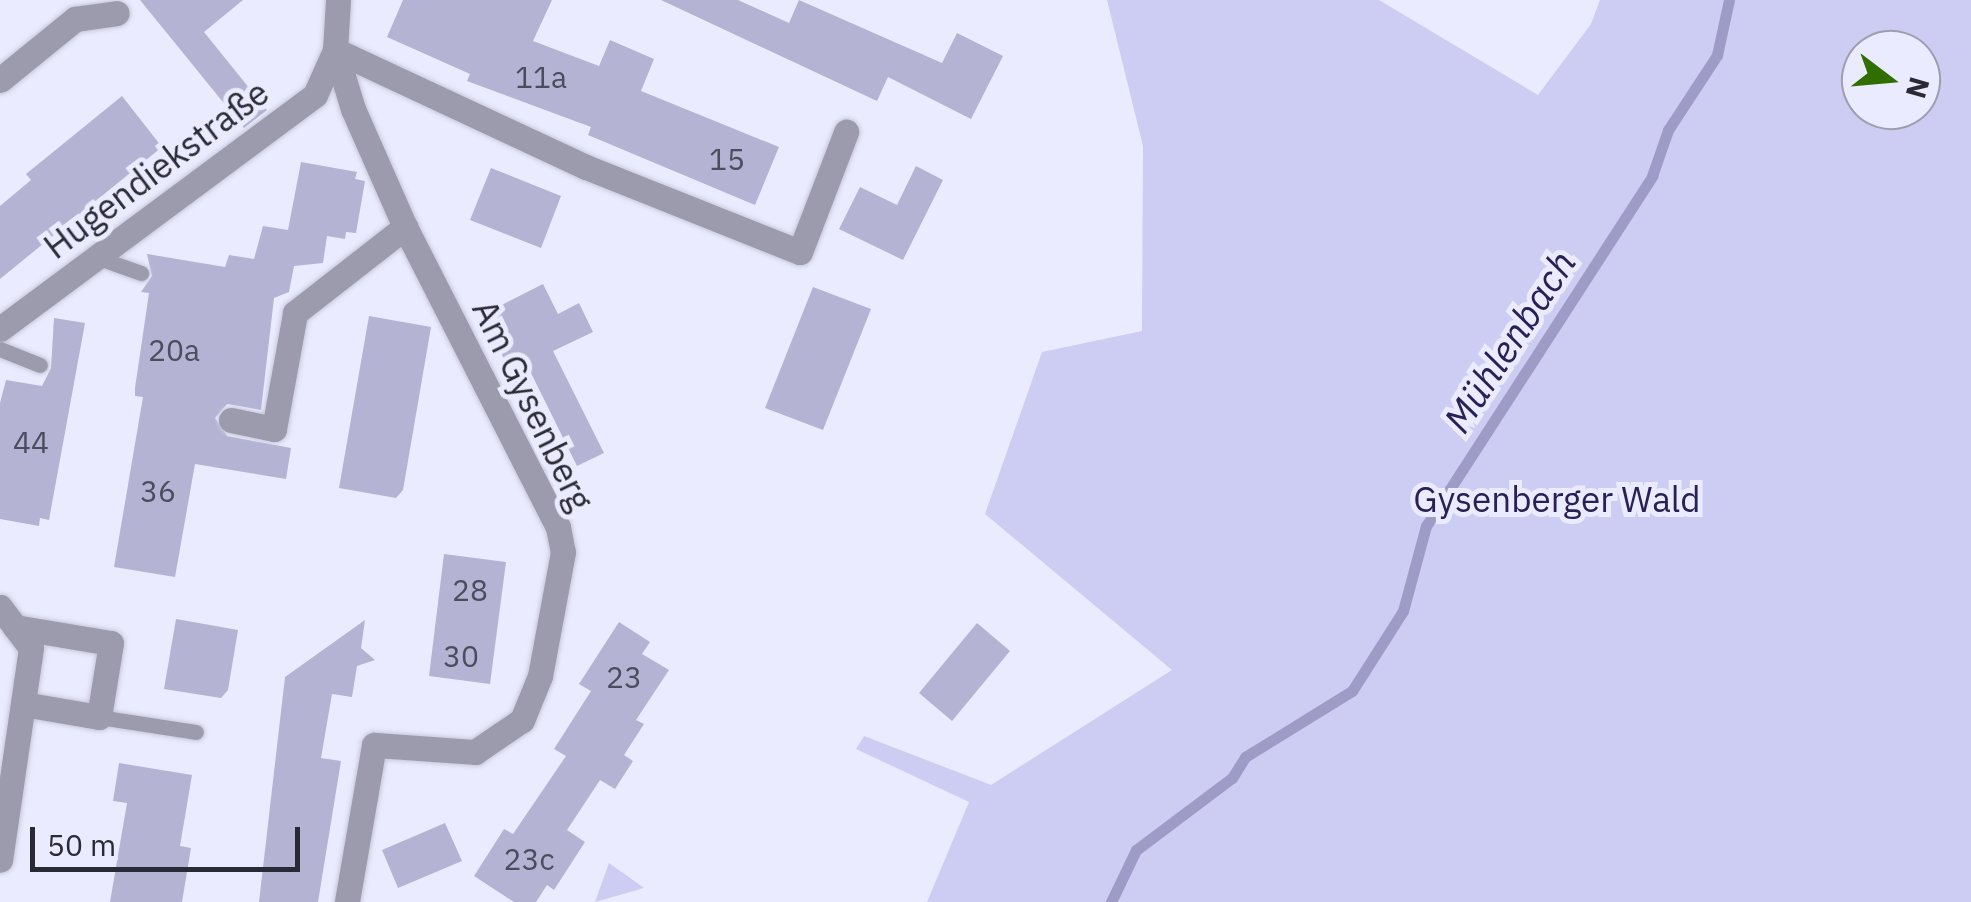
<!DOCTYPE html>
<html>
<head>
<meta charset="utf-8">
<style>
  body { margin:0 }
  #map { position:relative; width:1971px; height:902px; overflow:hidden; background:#ebebff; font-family:"IBM Plex Sans",sans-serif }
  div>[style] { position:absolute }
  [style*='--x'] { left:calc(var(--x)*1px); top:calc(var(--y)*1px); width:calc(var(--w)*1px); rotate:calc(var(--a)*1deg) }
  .green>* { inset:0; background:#cdccf2 }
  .stream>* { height:11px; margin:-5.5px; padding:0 5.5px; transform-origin:5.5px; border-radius:5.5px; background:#9e9cc6 }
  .building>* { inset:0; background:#b4b3d3 }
  .roads { filter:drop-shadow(0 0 2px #c8c8db) drop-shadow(0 0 2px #c8c8db) }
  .lane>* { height:15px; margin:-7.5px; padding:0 7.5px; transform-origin:7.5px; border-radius:7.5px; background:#9b9bad }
  .street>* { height:25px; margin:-12.5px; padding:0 12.5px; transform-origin:12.5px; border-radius:12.5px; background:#9b9bad }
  span { translate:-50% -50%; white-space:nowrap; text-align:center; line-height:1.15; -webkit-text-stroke:10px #ebebff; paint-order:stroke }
  .number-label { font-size:30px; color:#4c4c5d }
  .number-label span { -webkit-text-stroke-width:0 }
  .street-label { font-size:35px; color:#2a2a36 }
  .park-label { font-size:35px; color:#292054 }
  .water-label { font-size:38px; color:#292155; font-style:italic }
  .north { position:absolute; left:1841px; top:30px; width:100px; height:100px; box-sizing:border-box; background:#ebebff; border:2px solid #9e9eaf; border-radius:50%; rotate:106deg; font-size:28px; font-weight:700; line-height:40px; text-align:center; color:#2a2a36 }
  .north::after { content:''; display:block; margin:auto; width:35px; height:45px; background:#306e00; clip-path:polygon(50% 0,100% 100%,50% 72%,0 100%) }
  .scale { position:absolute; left:30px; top:827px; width:270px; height:45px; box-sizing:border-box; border:5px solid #2a2a36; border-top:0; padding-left:12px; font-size:30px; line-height:35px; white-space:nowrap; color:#2a2a36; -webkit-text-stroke:8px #ebebff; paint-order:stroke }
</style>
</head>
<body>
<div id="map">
  <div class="green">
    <i style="clip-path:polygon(evenodd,1107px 0,1379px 0,1538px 95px,1591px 24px,1600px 0,1971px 0,1971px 902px,927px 902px,969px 802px,856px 749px,864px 736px,991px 785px,1172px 670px,985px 514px,1042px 352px,1142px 331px,1143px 146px,1107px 0,1921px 50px,1921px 110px,1861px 110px,1861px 50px,1921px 50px)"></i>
    <i style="clip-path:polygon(609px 863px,644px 888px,595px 902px)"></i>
  </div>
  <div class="stream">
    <i style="--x:1111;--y:902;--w:58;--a:-64.3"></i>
    <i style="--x:1136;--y:850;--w:120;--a:-36.9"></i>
    <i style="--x:1232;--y:778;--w:25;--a:-58"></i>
    <i style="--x:1245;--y:757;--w:126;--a:-31.7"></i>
    <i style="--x:1352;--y:691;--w:95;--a:-57.5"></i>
    <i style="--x:1403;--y:611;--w:88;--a:-74.9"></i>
    <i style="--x:1426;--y:526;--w:417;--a:-57.1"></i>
    <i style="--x:1652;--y:176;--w:49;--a:-70.8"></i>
    <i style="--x:1668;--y:130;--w:90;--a:-56.8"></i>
    <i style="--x:1717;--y:55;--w:56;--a:-77.7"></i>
  </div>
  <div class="building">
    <i style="clip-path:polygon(140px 0,243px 0,204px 32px,267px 110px,244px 128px)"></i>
    <i style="clip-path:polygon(403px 0,552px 0,533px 41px,599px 66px,610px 40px,654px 59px,641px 91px,779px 147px,755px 205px,588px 135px,591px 127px,467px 81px,470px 74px,387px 37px)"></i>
    <i style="clip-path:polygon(661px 0,738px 0,789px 23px,799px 0,942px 63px,957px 33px,1003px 56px,971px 119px,888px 77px,877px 101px)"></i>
    <i style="clip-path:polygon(122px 96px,162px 147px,0 279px,0 206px,31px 180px,26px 174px)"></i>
    <i style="clip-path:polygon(301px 162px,357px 172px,355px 179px,365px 181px,356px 233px,346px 232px,345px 239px,327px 236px,323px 263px,294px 266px,289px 292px,274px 298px,261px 410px,227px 404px,215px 418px,227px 436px,291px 448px,286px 479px,195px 464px,175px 577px,114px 567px,143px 397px,135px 396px,135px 388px,149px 293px,141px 292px,152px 276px,147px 254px,225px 267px,229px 255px,254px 259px,263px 226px,288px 230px)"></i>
    <i style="clip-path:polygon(916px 166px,943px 180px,903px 260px,839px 229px,860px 187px,897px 205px)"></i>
    <i style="clip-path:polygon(491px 168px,561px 196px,541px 248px,470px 220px)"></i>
    <i style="clip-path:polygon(543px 284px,558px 314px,579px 303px,593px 332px,553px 351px,604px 453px,577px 466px,527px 365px,511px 373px,482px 315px)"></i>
    <i style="clip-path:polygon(813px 287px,871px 309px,823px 430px,765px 408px)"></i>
    <i style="clip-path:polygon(369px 316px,431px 327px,403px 490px,396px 498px,339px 488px)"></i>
    <i style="clip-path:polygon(54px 318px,85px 323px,49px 520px,40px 518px,39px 526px,0 519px,0 403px,6px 380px,42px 386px,51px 368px)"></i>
    <i style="clip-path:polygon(444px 554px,506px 562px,490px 684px,429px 676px)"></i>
    <i style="clip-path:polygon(176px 619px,238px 630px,228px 690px,221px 698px,164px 689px)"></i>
    <i style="clip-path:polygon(365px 620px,361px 648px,375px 660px,357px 666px,352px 697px,332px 694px,321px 758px,341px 761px,318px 902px,259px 902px,285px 677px)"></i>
    <i style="clip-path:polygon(619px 622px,650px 642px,642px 654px,669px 670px,636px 720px,644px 724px,624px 755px,633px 761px,615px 789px,600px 780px,567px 830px,585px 842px,554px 890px,547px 885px,536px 902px,514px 902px,474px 876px,504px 829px,513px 834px,566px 756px,554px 749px,591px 691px,579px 684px)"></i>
    <i style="clip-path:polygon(977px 623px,1010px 651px,952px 721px,919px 693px)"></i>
    <i style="clip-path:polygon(119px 763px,192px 775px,180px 846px,191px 848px,182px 902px,110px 902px,127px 803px,113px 801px)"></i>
    <i style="clip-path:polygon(445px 823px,462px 861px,398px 888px,382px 850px)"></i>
  </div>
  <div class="roads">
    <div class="lane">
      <i style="--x:96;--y:257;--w:48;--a:19.6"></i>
      <i style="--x:0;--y:349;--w:43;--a:21.8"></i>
      <i style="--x:99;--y:717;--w:98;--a:8.8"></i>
    </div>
    <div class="street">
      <i style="--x:338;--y:0;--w:50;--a:93.4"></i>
      <i style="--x:335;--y:50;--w:62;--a:73"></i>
      <i style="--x:353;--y:109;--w:129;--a:66.2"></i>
      <i style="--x:405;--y:227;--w:337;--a:63"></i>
      <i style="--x:558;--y:527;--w:25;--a:79"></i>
      <i style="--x:563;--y:552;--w:126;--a:100.5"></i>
      <i style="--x:540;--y:676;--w:48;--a:112.2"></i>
      <i style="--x:522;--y:720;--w:57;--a:145.8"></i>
      <i style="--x:475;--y:752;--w:101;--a:-176"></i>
      <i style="--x:374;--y:745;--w:159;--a:99.8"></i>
      <i style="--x:0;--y:80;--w:97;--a:-39.1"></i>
      <i style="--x:75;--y:19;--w:42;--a:-8.1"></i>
      <i style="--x:0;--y:329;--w:392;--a:-36.6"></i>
      <i style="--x:315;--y:95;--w:49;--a:-66"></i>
      <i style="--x:335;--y:50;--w:277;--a:25"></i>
      <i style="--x:586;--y:167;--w:230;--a:21.7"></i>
      <i style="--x:800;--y:252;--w:129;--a:-69"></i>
      <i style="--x:231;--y:420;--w:44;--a:11.8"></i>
      <i style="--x:274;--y:429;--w:118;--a:-79.7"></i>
      <i style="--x:295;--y:313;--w:140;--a:-38"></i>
      <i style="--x:0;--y:607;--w:51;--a:52.9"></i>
      <i style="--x:31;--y:648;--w:214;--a:98.3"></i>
      <i style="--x:15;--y:627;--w:97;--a:9.5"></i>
      <i style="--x:111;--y:643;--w:75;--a:99.2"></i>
      <i style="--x:99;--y:717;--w:77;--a:-170.3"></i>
    </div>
  </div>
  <div class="number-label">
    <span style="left:541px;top:77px">11a</span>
    <span style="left:727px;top:159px">15</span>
    <span style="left:174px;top:350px">20a</span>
    <span style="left:31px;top:442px">44</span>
    <span style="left:158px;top:491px">36</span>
    <span style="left:470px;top:590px">28</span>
    <span style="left:461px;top:656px">30</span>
    <span style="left:624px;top:677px">23</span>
    <span style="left:529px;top:859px">23c</span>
  </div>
  <div class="street-label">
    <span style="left:156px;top:169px;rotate:-37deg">Hugendiekstraße</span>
    <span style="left:533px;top:405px;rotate:64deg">Am Gysenberg</span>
  </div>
  <div class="park-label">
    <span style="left:1557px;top:499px">Gysenberger Wald</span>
  </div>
  <div class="water-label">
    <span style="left:1509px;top:341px;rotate:-57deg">Mühlenbach</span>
  </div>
  <div class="north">N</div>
  <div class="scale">50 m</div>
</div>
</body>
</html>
